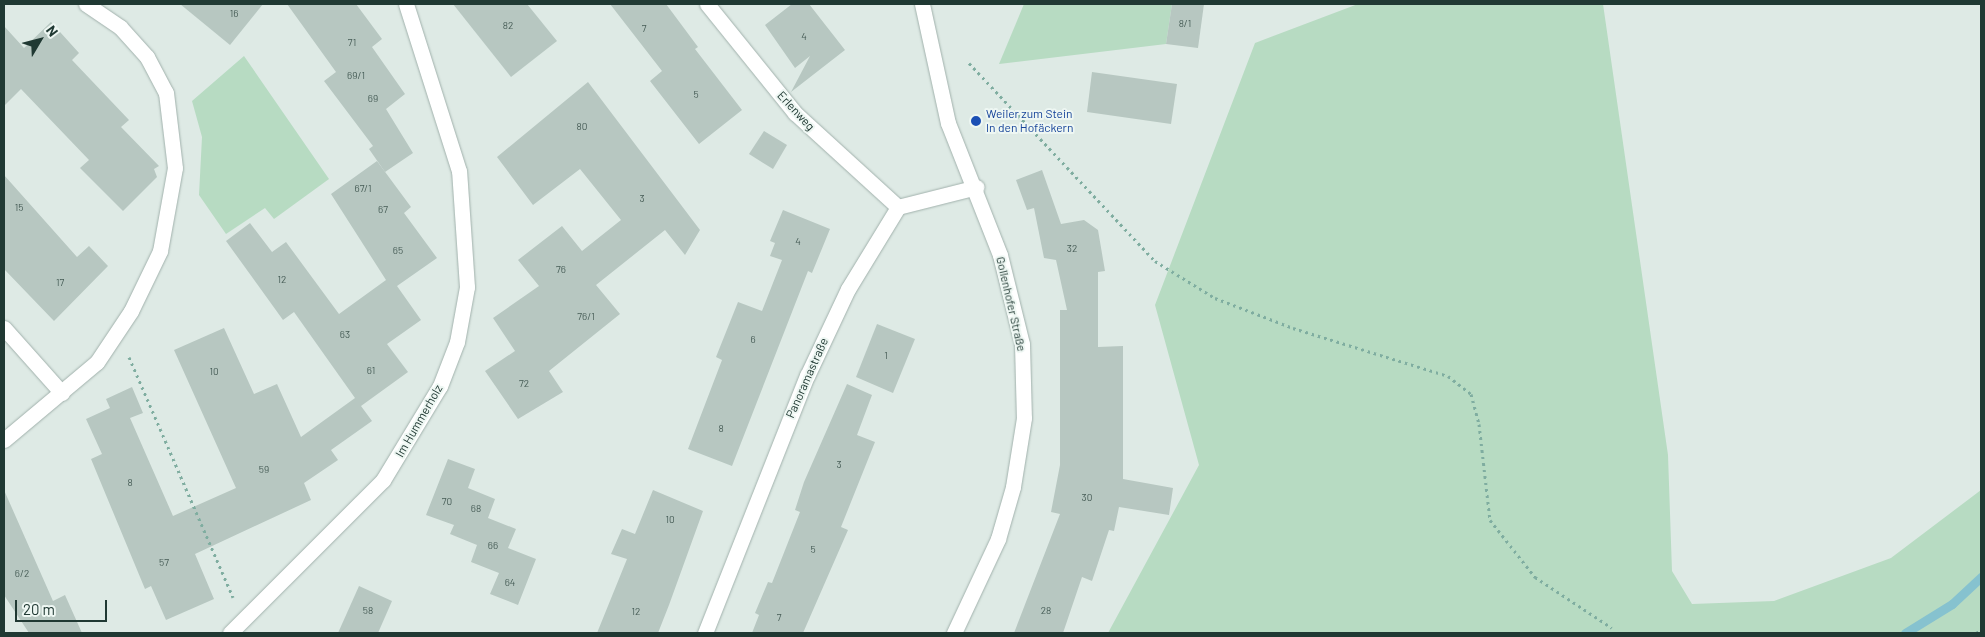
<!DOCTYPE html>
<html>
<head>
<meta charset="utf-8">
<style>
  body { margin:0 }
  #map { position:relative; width:1985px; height:637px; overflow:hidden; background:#deeae5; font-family:Barlow,sans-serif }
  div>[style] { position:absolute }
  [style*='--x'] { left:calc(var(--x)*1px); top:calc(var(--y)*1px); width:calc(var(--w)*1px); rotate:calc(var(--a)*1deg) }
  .green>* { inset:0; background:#b7dbc2 }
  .stream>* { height:9px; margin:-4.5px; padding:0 4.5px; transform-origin:4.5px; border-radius:4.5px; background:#86c2cf }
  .building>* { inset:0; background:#b7c7c1 }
  .path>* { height:3px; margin-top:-1.5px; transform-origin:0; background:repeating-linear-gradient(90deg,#7fada0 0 2.5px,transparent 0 6.5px) }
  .roads { filter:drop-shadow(0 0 1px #a1b1ac) drop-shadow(0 0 1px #a1b1ac) }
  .street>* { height:15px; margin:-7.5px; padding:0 7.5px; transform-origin:7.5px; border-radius:7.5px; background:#fff }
  .secondary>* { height:15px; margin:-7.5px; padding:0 7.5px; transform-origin:7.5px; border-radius:7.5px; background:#fff }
  .dots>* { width:14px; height:14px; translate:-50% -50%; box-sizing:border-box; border:2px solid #eef7f3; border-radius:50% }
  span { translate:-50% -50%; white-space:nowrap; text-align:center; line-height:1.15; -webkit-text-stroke:4px #eef7f3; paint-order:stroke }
  .number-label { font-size:10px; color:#465c56 }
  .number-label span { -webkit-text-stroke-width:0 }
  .street-label { font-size:12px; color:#203933 }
  .transit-label { font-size:12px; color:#164399 }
  .left { translate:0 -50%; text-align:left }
  .frame { position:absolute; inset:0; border:5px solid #203933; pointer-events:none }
  .north { position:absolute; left:15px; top:15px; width:50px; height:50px; -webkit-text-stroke:4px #eef7f3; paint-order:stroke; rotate:53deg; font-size:14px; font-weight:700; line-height:20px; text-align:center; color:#203933 }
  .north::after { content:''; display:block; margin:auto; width:18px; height:22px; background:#203933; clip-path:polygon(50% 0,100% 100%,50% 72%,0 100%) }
  .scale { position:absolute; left:15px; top:600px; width:92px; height:22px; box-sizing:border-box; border:2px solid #203933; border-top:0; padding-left:6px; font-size:15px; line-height:18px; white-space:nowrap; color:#203933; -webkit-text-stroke:4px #eef7f3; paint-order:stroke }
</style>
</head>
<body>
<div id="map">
  <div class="green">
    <i style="clip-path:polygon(1024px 4px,1172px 4px,1166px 44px,999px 64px)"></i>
    <i style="clip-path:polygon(1358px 4px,1603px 4px,1668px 455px,1672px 571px,1692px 604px,1774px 601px,1891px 558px,1981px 490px,1981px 633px,1108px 633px,1199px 465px,1155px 305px,1255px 43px)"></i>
    <i style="clip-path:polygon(244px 56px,329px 179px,274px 219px,265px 208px,226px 234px,199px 195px,202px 137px,192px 101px)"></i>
  </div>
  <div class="stream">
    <i style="--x:1905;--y:633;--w:55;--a:-31.7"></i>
    <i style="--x:1952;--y:604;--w:40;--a:-43"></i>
  </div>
  <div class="building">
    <i style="clip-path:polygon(180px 4px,263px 4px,230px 45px)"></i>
    <i style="clip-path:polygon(287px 4px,356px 4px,382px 39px,372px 47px,405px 94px,386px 109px,413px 153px,385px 172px,369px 149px,373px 146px,324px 81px,336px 72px)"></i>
    <i style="clip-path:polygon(453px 4px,527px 4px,557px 41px,511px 77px)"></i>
    <i style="clip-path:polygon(610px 4px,666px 4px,698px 47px,695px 49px,742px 110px,699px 144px,650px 81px,662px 71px)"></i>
    <i style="clip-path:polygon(792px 4px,809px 4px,845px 50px,791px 92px,810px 56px,795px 68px,765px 25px)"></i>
    <i style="clip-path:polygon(1172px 4px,1204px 4px,1198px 48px,1166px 44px)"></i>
    <i style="clip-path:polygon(51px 22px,79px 53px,72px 60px,129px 120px,121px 127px,159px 166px,154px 169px,157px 177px,123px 211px,80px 168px,89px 160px,21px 89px,4px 106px,4px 26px,24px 48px)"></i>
    <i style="clip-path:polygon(1092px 72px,1177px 84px,1171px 124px,1087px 112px)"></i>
    <i style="clip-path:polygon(588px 82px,700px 230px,685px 255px,665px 230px,596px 285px,620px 314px,549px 371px,563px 392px,518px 419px,485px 371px,515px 351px,493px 318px,539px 286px,518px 260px,562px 226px,582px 251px,621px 220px,580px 169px,533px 205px,497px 157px)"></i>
    <i style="clip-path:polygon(764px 131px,787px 145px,773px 169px,749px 154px)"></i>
    <i style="clip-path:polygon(377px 161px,411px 207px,404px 213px,437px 258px,397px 286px,421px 320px,387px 344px,408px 372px,361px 406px,372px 421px,331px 450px,338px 460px,304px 483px,311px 500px,195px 554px,214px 599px,166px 620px,151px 586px,145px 589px,91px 459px,102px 454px,86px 419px,110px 408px,106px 399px,132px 387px,143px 413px,130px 418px,173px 516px,236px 488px,174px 350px,224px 328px,254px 394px,277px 384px,301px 437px,355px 398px,294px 312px,283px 320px,226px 241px,250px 223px,272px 252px,286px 242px,339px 314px,386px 280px,331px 194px)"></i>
    <i style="clip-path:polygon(1042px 170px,1061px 224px,1084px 220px,1098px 230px,1105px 271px,1098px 272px,1098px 347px,1123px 346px,1123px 479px,1173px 488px,1169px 515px,1119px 507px,1114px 531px,1109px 530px,1092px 581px,1082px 577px,1063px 633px,1014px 633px,1060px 514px,1051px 512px,1060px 465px,1060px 310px,1067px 310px,1056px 260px,1044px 258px,1034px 208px,1027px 210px,1016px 180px)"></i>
    <i style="clip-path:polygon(4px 175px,77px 257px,89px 246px,108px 266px,54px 321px,4px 269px)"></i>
    <i style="clip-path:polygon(783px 210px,830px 229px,812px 273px,808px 271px,732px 466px,688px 449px,722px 360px,716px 357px,738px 302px,762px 311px,782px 260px,770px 256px,775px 243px,770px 241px)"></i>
    <i style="clip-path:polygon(877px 324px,915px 339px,893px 393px,856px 377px)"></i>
    <i style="clip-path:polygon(847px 384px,872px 395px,857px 435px,875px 442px,841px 527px,848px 530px,803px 633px,752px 633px,759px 615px,755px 613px,768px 582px,772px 583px,800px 512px,795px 510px,804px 482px)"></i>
    <i style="clip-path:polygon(448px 459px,475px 469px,468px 488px,495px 499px,488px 518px,516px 529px,508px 548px,536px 559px,518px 605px,490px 594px,499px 573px,471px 562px,477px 545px,450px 534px,454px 525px,426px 515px)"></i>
    <i style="clip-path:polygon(4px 490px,53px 601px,65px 595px,82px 633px,29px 633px,4px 595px)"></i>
    <i style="clip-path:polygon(653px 490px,703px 511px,669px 605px,658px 633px,597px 633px,627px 559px,611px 554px,622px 529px,635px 534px)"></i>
    <i style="clip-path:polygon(359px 586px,392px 601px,378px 633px,338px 633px)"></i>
  </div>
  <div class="path">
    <i style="--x:969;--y:63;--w:272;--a:46.8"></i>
    <i style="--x:1155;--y:261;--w:70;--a:31.7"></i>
    <i style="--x:1215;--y:298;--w:84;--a:21"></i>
    <i style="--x:1293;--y:328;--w:162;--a:17.2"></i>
    <i style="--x:1448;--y:376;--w:29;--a:38"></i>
    <i style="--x:1471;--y:394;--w:31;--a:75"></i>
    <i style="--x:1479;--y:424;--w:97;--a:83.5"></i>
    <i style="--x:1490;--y:520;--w:73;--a:51.7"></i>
    <i style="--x:1535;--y:577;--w:92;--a:33.5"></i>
    <i style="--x:129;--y:357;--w:262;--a:66.6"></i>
    <i style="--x:1976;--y:633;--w:6;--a:-31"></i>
  </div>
  <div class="roads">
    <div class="street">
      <i style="--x:707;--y:4;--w:140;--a:51.1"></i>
      <i style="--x:795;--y:113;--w:139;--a:42.4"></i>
      <i style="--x:4;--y:328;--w:87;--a:48.3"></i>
      <i style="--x:4;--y:440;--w:121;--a:-40"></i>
      <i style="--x:97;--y:362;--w:61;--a:-56.3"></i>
      <i style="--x:131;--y:311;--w:67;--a:-64.2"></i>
      <i style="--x:160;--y:251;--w:84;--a:-79.8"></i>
      <i style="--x:175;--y:168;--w:76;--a:-96.8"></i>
      <i style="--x:166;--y:93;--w:41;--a:-117.8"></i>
      <i style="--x:147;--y:57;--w:40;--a:-132"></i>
      <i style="--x:120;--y:27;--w:41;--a:-145.9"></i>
      <i style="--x:230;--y:633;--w:216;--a:-45"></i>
      <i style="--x:383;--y:480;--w:110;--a:-58.8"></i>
      <i style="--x:440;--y:386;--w:47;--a:-68.9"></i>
      <i style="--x:457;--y:342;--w:56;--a:-79.7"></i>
      <i style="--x:467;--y:287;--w:116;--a:-93.9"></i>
      <i style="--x:459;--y:171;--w:175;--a:-107.6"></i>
      <i style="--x:705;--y:633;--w:277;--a:-68.4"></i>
      <i style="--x:807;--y:376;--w:96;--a:-64.8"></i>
      <i style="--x:848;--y:289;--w:96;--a:-58.6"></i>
      <i style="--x:898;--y:207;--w:81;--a:-14.2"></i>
    </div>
    <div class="secondary">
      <i style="--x:922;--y:4;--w:122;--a:77.7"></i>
      <i style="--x:948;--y:123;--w:142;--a:68.5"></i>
      <i style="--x:1000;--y:255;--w:92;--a:76.1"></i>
      <i style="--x:1022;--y:344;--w:74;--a:88.5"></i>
      <i style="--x:1024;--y:418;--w:70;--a:99.1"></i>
      <i style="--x:1013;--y:487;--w:54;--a:106.1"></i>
      <i style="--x:998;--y:539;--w:104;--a:115.1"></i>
    </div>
  </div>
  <div class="dots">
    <i style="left:976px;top:121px;background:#1a4fb4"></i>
  </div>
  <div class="number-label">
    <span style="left:234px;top:14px">16</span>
    <span style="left:1185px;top:24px">8/1</span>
    <span style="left:508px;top:26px">82</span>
    <span style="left:644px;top:29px">7</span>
    <span style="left:804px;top:37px">4</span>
    <span style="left:352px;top:43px">71</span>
    <span style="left:356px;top:76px">69/1</span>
    <span style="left:696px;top:95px">5</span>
    <span style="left:373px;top:99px">69</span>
    <span style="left:582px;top:127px">80</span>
    <span style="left:363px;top:189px">67/1</span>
    <span style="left:642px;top:199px">3</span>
    <span style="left:19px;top:208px">15</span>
    <span style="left:383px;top:210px">67</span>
    <span style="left:798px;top:242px">4</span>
    <span style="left:1072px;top:249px">32</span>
    <span style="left:398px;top:251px">65</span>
    <span style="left:561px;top:270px">76</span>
    <span style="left:282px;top:280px">12</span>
    <span style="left:60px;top:283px">17</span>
    <span style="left:586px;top:317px">76/1</span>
    <span style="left:345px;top:335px">63</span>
    <span style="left:753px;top:340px">6</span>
    <span style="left:886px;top:356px">1</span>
    <span style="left:371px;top:371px">61</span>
    <span style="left:214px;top:372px">10</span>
    <span style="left:524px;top:384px">72</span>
    <span style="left:721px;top:429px">8</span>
    <span style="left:839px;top:465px">3</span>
    <span style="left:264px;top:470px">59</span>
    <span style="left:130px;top:483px">8</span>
    <span style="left:1087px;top:498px">30</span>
    <span style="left:447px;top:502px">70</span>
    <span style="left:476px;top:509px">68</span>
    <span style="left:670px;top:520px">10</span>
    <span style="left:493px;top:546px">66</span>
    <span style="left:813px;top:550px">5</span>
    <span style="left:164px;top:563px">57</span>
    <span style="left:22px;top:574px">6/2</span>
    <span style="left:510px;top:583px">64</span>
    <span style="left:368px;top:611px">58</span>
    <span style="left:1046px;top:611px">28</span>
    <span style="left:636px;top:612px">12</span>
    <span style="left:779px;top:618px">7</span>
  </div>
  <div class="street-label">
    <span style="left:796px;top:111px;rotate:47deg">Erlenweg</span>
    <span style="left:1011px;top:304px;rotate:77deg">Gollenhofer Straße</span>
    <span style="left:807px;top:378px;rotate:-66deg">Panoramastraße</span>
    <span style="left:419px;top:421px;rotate:-60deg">Im Hummerholz</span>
  </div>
  <div class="transit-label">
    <span class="left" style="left:986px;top:121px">Weiler zum Stein<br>In den Hofäckern</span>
  </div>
  <div class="frame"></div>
  <div class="north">N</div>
  <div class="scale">20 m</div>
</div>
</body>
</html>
